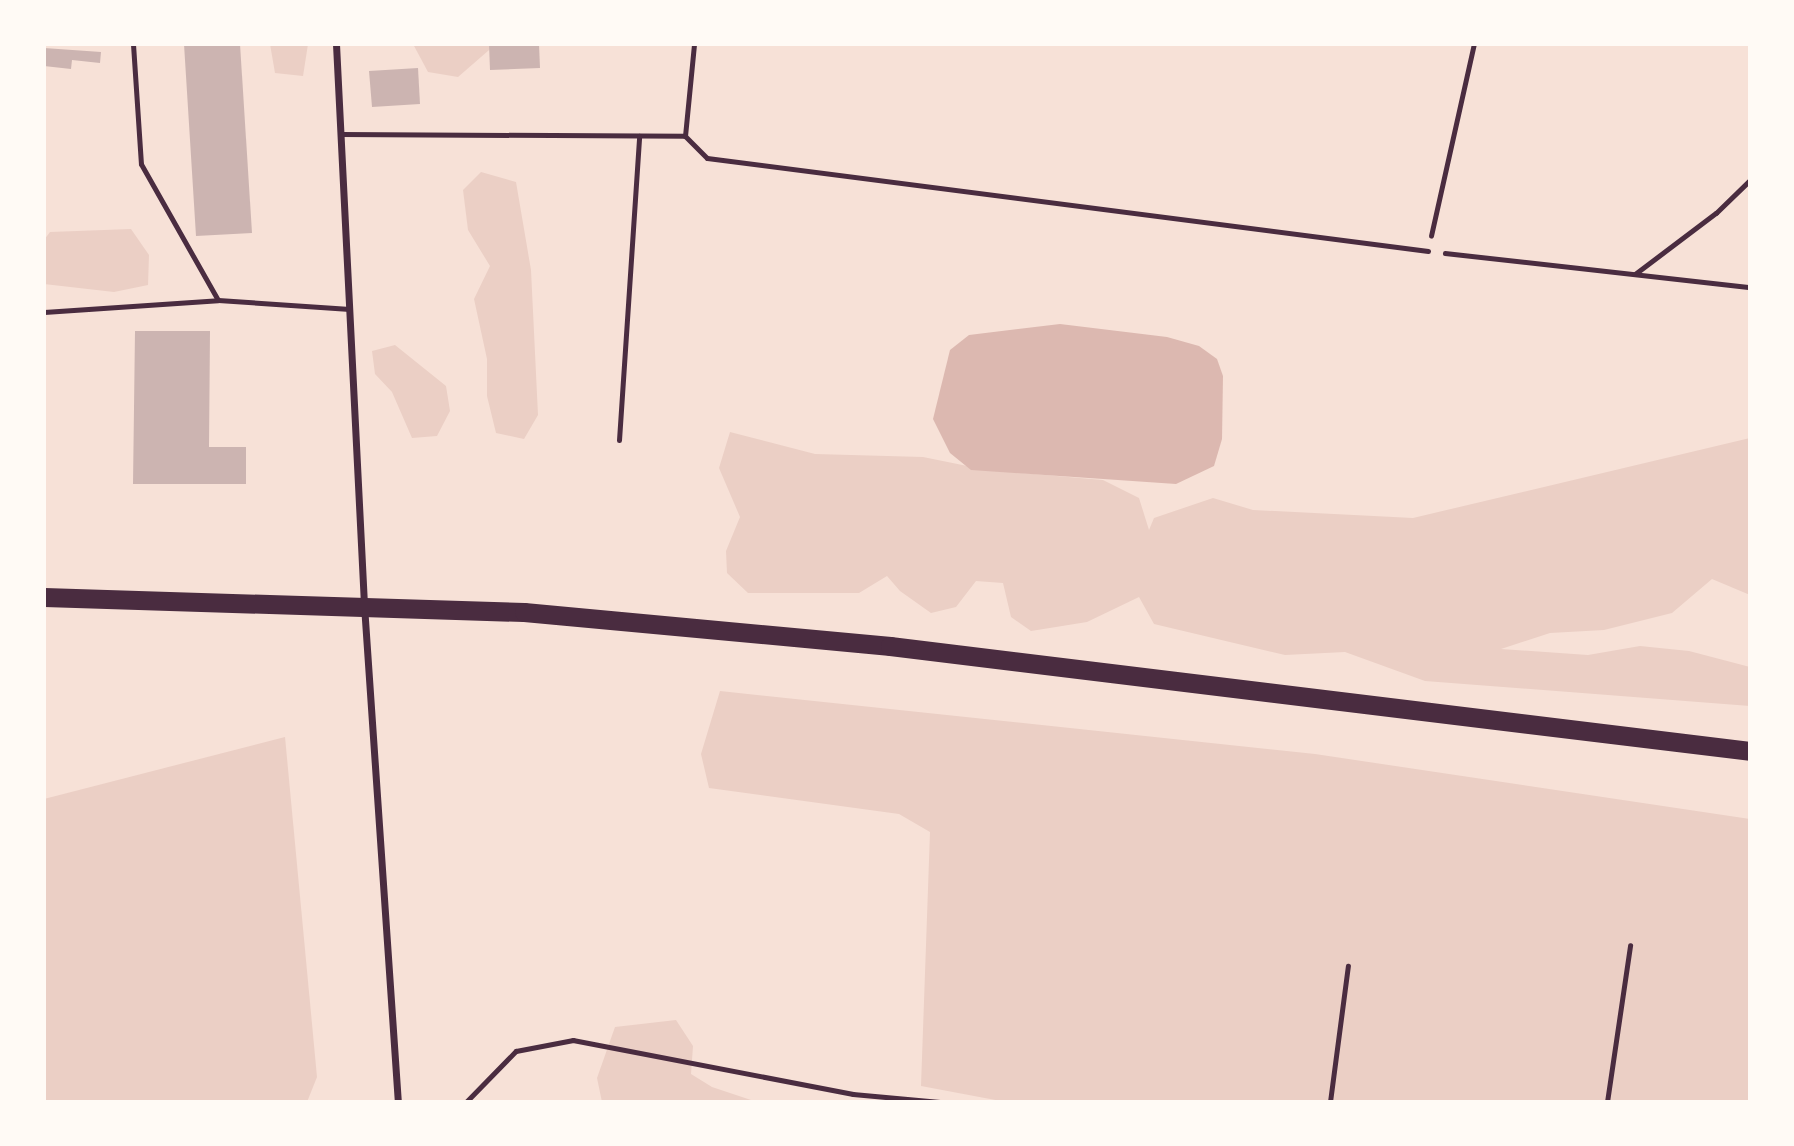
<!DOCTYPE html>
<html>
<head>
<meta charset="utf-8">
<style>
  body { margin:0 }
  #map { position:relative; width:1794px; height:1146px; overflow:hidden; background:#f7e1d7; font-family:"Source Serif 4",serif }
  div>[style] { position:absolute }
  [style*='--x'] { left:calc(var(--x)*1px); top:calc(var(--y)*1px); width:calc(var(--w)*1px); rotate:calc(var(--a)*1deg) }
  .green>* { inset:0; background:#ebcfc5 }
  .water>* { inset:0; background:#dcb8b0 }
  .building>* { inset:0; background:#ccb4b1 }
  .path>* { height:4.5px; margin:-2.25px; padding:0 2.25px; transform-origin:2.25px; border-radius:2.25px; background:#4a2c40 }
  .service>* { height:5px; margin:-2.5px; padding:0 2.5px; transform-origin:2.5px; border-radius:2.5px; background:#4a2c40 }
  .minor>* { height:7px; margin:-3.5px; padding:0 3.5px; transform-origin:3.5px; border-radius:3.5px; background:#4a2c40 }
  .trunk>* { height:19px; margin:-9.5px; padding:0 9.5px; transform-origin:9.5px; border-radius:9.5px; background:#4a2c40 }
  span { translate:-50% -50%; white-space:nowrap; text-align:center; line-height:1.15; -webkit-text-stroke:6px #fffaf5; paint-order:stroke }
  .frame { position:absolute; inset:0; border:46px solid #fffaf5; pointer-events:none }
</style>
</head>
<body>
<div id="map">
  <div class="green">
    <i style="clip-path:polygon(270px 44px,308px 44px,303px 76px,275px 73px)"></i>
    <i style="clip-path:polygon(413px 44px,496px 44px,458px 77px,428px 72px)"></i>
    <i style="clip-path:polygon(481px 172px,516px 182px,531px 270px,538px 415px,524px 439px,496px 433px,487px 396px,487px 359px,474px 299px,490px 266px,468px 230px,463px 190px)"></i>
    <i style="clip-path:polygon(131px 229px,149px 255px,148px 285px,114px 292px,44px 284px,44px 240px,50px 232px)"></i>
    <i style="clip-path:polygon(395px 345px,446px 386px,450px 411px,437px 436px,412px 438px,392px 392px,375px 374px,372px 351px)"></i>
    <i style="clip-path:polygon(730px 432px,815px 454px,923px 457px,987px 470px,1103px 480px,1139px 498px,1149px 530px,1154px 518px,1213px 498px,1253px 510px,1413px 518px,1750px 438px,1750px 595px,1712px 579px,1672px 613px,1604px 630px,1550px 633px,1501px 649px,1588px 655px,1640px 646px,1689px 651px,1750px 667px,1750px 706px,1425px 681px,1345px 652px,1285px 655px,1154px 624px,1139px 597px,1087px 622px,1031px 631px,1011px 617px,1003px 583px,976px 581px,956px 607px,931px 613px,900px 591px,887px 576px,859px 593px,748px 593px,727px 573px,726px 551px,740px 517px,719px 468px)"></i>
    <i style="clip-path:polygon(720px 691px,1315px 754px,1750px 819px,1750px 1102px,1006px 1102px,921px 1086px,930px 832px,899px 814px,709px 788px,701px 754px)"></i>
    <i style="clip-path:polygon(285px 737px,317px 1077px,307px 1102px,44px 1102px,44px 799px)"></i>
    <i style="clip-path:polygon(676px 1020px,693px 1046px,691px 1074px,712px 1087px,757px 1102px,602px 1102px,597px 1078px,615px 1027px)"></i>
  </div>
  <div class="water">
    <i style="clip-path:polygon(1060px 324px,1167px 337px,1199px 346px,1217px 359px,1223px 376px,1222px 439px,1214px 466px,1176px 484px,971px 470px,950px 453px,933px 419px,950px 350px,969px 335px)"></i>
  </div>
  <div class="building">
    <i style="clip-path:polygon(184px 44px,240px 44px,252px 233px,196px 236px)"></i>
    <i style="clip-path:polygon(489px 44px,539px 44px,540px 68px,490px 70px)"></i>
    <i style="clip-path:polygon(44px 48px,101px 52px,100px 63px,72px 60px,71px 69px,44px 66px)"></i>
    <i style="clip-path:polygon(418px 68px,420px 104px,372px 107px,369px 71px)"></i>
    <i style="clip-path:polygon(135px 331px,210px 331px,209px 447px,246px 447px,246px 484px,133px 484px)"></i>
  </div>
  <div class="path">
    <i style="--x:1431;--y:236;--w:197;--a:-77.4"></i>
    <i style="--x:1445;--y:253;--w:307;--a:6.4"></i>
    <i style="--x:1635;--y:274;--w:101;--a:-37"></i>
    <i style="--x:1716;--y:213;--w:47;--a:-44.1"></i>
    <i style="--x:466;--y:1102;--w:71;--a:-45.6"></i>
    <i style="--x:516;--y:1051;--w:58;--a:-10.9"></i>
    <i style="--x:573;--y:1040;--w:285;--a:10.9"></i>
    <i style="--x:853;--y:1094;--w:87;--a:5.3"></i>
    <i style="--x:1330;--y:1102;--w:137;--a:-82.5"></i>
    <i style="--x:1607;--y:1102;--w:158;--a:-81.6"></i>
  </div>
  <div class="service">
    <i style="--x:133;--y:44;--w:120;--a:86.2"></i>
    <i style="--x:141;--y:164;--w:156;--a:60.5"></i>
    <i style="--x:218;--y:300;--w:132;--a:3.9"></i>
    <i style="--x:341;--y:134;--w:344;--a:0.3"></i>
    <i style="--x:685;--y:136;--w:92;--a:-84.4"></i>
    <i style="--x:685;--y:136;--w:31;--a:45"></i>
    <i style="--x:707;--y:158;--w:727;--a:7.35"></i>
    <i style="--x:44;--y:312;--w:174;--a:-3.9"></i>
    <i style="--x:619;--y:440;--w:305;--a:-86.2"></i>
  </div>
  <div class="minor">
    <i style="--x:336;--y:44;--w:562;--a:87.14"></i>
    <i style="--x:364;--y:605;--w:498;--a:86.1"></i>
  </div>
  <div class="trunk">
    <i style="--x:44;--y:597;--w:480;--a:1.8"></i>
    <i style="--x:524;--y:612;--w:368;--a:5.3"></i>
    <i style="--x:890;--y:646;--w:866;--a:6.96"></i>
  </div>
  <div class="frame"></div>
</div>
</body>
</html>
